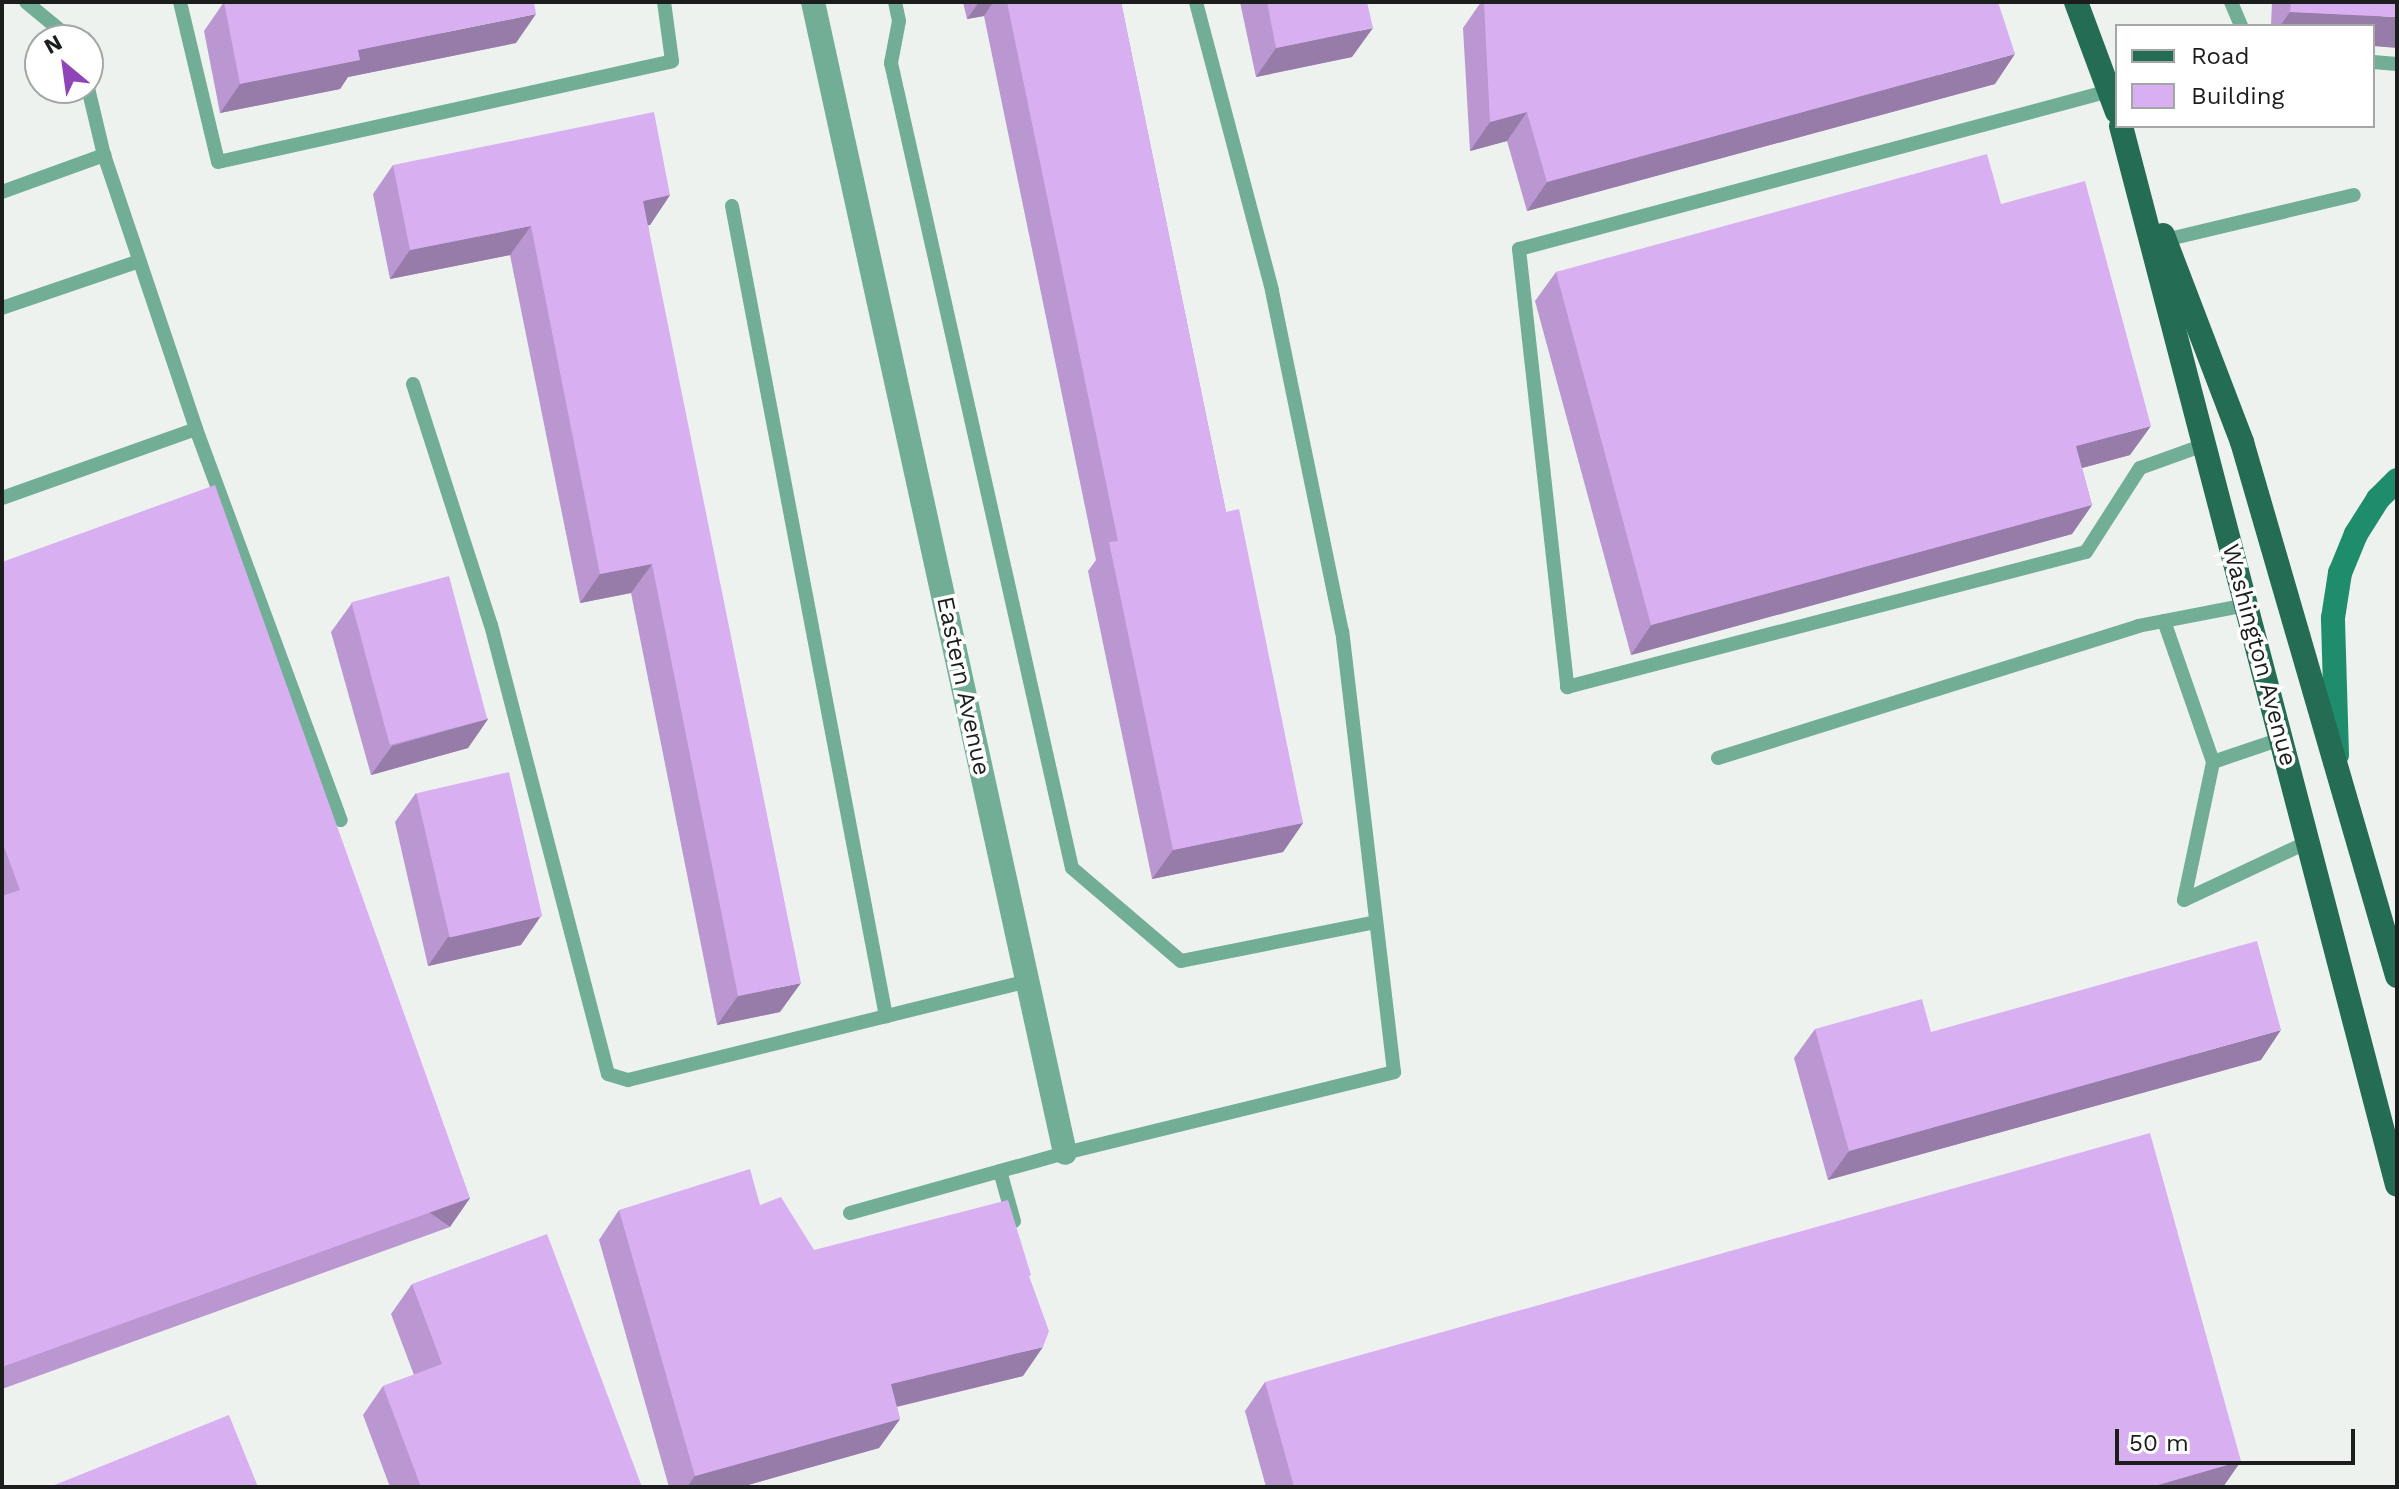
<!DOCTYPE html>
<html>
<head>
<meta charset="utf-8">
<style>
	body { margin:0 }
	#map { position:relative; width:2399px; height:1489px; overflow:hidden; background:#edf2ef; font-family:"Work Sans",sans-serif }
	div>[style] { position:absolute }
	.lane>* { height:14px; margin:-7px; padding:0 7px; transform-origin:7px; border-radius:7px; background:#72ae96 }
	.street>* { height:24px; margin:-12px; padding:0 12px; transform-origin:12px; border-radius:12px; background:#72ae96 }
	.secondary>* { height:24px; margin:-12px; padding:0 12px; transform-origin:12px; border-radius:12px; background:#1f8d6b }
	.primary>* { height:24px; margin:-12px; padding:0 12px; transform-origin:12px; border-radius:12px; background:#246c53 }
	.wall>* { inset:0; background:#ba97d0 }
	.shaded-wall>* { inset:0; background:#977ba9; transform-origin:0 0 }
	.building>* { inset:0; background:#d8b0f2; transform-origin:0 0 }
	span { translate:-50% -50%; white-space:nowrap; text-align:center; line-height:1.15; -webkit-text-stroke:7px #fff; paint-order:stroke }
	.street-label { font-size:24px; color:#1c1e1d }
	.frame { position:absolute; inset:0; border:4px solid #1c1e1d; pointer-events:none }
	.legend { position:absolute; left:2115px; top:24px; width:260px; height:104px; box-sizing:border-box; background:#fff; border:2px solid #a4a5a5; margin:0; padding:10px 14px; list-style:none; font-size:24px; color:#1c1e1d }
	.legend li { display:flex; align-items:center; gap:16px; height:40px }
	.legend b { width:40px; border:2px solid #a4a5a5 }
	.north { position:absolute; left:24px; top:24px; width:80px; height:80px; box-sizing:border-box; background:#fff; border:2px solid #a4a5a5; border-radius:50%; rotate:331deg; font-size:22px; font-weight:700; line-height:32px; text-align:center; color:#1c1e1d }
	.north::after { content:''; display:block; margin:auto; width:28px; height:36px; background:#8f45b7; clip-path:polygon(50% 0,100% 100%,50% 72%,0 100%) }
	.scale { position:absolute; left:2115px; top:1429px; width:240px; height:36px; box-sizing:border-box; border:4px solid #1c1e1d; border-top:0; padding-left:10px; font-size:24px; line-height:28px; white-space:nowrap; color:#1c1e1d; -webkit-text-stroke:6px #fff; paint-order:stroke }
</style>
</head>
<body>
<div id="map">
	<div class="lane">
		<div style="left:26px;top:2px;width:60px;rotate:39.6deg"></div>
		<div style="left:180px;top:2px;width:164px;rotate:76.6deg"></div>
		<div style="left:218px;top:162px;width:465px;rotate:-12.5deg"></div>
		<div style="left:672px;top:61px;width:60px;rotate:-97.7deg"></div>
		<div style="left:895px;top:2px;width:19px;rotate:78deg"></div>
		<div style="left:899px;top:21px;width:43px;rotate:100.8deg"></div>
		<div style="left:891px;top:63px;width:825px;rotate:77.33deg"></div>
		<div style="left:1072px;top:868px;width:143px;rotate:40.5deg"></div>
		<div style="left:1181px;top:961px;width:199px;rotate:-11.3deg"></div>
		<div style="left:2231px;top:2px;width:26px;rotate:67deg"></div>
		<div style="left:2373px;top:62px;width:24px;rotate:5deg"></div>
		<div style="left:88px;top:88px;width:69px;rotate:76.6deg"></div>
		<div style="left:2113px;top:90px;width:615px;rotate:165.01deg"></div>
		<div style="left:1519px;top:249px;width:441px;rotate:83.7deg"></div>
		<div style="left:1567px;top:687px;width:536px;rotate:-14.58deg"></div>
		<div style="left:2086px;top:552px;width:100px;rotate:-57.3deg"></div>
		<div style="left:2140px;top:468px;width:68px;rotate:-19.8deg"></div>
		<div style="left:2px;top:192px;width:109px;rotate:-19.9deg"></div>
		<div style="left:104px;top:155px;width:289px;rotate:71.4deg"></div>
		<div style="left:196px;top:429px;width:206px;rotate:160.4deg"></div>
		<div style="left:732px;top:206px;width:825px;rotate:79.24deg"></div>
		<div style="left:2165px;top:240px;width:194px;rotate:-13.4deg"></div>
		<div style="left:2px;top:308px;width:145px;rotate:-18.9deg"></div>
		<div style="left:413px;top:384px;width:253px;rotate:72.1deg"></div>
		<div style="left:491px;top:625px;width:464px;rotate:75.4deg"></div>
		<div style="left:608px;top:1074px;width:21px;rotate:17deg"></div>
		<div style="left:628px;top:1080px;width:412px;rotate:-13.9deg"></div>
		<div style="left:196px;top:429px;width:417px;rotate:69.7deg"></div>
		<div style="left:2164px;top:621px;width:149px;rotate:70.8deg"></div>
		<div style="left:2213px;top:762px;width:72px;rotate:-18.7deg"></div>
		<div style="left:1718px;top:758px;width:440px;rotate:-17.4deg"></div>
		<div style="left:2138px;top:626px;width:110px;rotate:-11deg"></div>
		<div style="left:2184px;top:900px;width:141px;rotate:-78.1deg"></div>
		<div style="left:2184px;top:900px;width:137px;rotate:-25.1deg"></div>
		<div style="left:1000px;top:1171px;width:52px;rotate:74.4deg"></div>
		<div style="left:850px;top:1213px;width:223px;rotate:-15.6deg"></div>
		<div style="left:1065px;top:1153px;width:339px;rotate:-13.8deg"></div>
		<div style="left:1394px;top:1072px;width:443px;rotate:-96.7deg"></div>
		<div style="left:1342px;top:632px;width:349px;rotate:-101.6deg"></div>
		<div style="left:1272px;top:290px;width:298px;rotate:-104.8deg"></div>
	</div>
	<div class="street">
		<div style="left:813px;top:2px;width:1178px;rotate:77.65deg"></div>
	</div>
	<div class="secondary">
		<div style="left:2337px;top:755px;width:137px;rotate:-91.7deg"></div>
		<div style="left:2333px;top:618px;width:46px;rotate:-81.2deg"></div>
		<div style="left:2340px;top:573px;width:42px;rotate:-67.7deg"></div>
		<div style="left:2356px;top:534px;width:41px;rotate:-57.8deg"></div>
		<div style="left:2378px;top:499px;width:27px;rotate:-45deg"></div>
	</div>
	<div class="primary">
		<div style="left:2076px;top:2px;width:117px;rotate:69.6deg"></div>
		<div style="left:2121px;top:126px;width:1094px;rotate:75.39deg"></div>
		<div style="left:2163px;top:235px;width:222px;rotate:69.1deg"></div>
		<div style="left:2242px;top:442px;width:556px;rotate:73.81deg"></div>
	</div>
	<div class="wall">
		<div style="clip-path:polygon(224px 2px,516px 43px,348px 77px,340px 89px,220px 113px,204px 31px)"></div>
		<div style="clip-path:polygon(963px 2px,1121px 2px,1226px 512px,1303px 823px,1283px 852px,1152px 879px,1088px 571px,1096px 560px,984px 16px,967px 19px)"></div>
		<div style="clip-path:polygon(1240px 2px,1367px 2px,1352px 57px,1256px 77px)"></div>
		<div style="clip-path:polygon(1481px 2px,1484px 2px,1995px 84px,1527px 211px,1507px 141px,1470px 151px,1463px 28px)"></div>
		<div style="clip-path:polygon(2272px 2px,2397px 2px,2373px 26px,2271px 26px)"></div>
		<div style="clip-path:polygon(393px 165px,670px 195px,650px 225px,648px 225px,780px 1012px,717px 1025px,631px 593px,580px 603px,510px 255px,390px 279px,373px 194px)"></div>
		<div style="clip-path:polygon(2001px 204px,2130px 455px,2082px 468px,2092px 505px,2072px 534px,1631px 655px,1535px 301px,1556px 272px)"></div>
		<div style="clip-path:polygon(2px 562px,470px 1198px,450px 1227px,2px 1389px)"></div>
		<div style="clip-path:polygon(352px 603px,488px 719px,468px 748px,371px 775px,331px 632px)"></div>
		<div style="clip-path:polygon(416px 793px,521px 945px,428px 966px,395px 822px)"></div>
		<div style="clip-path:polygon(1815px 1029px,1931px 1032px,2261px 1060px,1828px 1180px,1794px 1058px)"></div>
		<div style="clip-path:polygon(760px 1205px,814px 1250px,1029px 1278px,1023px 1376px,897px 1407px,900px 1419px,879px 1448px,741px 1487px,669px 1487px,599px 1240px,619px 1210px)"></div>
		<div style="clip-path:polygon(412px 1284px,642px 1487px,390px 1487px,363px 1415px,383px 1386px,414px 1375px,391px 1314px)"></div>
		<div style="clip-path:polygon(1265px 1382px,2241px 1461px,2223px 1487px,1266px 1487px,1245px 1411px)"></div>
	</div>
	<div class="shaded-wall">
		<div style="clip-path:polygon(979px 2px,993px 2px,984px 16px,967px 19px)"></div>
		<div style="clip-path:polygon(2290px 12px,2397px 17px,2397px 48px,2373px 46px,2373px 26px,2280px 26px)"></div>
		<div style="clip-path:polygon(536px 14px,516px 43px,348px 77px,340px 89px,220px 113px,240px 84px,358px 50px)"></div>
		<div style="clip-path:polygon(1373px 28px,1352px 57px,1256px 77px,1276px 48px)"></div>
		<div style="clip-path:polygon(2015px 54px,1995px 84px,1527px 211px,1547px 182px)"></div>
		<div style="clip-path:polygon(1527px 112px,1507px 141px,1470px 151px,1490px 122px)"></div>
		<div style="clip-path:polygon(670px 195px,650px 225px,622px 230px,643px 201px)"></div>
		<div style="clip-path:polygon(531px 226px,510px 255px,390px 279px,410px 250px)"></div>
		<div style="clip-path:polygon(2151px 426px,2130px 455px,2056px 475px,2076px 446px)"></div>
		<div style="clip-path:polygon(2092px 505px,2072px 534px,1631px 655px,1651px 625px)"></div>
		<div style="clip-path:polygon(652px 564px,631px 593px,580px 603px,600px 574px)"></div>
		<div style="clip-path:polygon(488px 719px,468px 748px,371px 775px,392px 746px)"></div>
		<div style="clip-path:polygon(1303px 823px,1283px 852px,1152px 879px,1173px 850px)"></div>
		<div style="clip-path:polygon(541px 916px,521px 945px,428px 966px,448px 937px)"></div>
		<div style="clip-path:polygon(801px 983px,780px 1012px,717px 1025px,738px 996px)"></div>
		<div style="clip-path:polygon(2281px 1030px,2261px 1060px,1828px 1180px,1849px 1151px)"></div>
		<div style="left:470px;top:1198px;width:35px;height:498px;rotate:125deg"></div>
		<div style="clip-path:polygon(1043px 1347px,1023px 1376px,870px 1413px,891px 1384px)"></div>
		<div style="clip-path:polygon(900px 1419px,879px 1448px,741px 1487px,687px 1487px,695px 1476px)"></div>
		<div style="clip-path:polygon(2241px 1461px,2223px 1487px,2151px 1487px)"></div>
	</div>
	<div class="building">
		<div style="clip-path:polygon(224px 2px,534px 2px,536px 14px,358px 50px,360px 60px,240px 84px)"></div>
		<div style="clip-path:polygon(1007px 2px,1121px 2px,1226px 512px,1239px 509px,1303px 823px,1173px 850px,1109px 542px,1118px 541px)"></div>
		<div style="clip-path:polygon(1267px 2px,1367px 2px,1373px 28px,1276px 48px)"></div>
		<div style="clip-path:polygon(1484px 2px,1998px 2px,2015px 54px,1547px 182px,1527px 112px,1490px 122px)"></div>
		<div style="clip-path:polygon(2291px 2px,2397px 2px,2397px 17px,2290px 12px)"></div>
		<div style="clip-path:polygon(654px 112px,670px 195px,643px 201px,801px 983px,738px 996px,652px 564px,600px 574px,531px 226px,410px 250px,393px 165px)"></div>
		<div style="clip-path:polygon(1987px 154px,2001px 204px,2085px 181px,2151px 426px,2076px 446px,2092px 505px,1651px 625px,1556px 272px)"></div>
		<div style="clip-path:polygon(215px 485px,470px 1198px,2px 1367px,2px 896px,20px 890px,2px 841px,2px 562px)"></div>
		<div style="left:449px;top:576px;width:148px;height:101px;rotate:75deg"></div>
		<div style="left:509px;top:772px;width:148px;height:95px;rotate:77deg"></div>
		<div style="clip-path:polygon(2257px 941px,2281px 1030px,1849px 1151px,1815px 1029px,1922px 999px,1931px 1032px)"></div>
		<div style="clip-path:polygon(2150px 1133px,2241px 1461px,2151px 1487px,1294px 1487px,1265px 1382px)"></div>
		<div style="clip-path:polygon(750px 1169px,760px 1205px,781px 1197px,814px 1250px,1008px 1200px,1031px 1275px,1029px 1276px,1049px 1331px,1043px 1347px,891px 1384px,900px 1419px,695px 1476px,619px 1210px)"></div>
		<div style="clip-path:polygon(547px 1234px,642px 1487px,421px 1487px,383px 1386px,442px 1364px,412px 1284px)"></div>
		<div style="clip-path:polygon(229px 1415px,258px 1487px,52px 1487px,52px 1486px)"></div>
	</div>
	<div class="street-label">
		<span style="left:2259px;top:655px;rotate:75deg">Washington Avenue</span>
		<span style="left:963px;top:686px;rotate:78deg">Eastern Avenue</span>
	</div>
	<div class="frame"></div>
	<ul class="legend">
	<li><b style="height:10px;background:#246c53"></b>Road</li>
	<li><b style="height:22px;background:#d8b0f2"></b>Building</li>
	</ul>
	<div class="north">N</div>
	<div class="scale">50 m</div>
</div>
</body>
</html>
